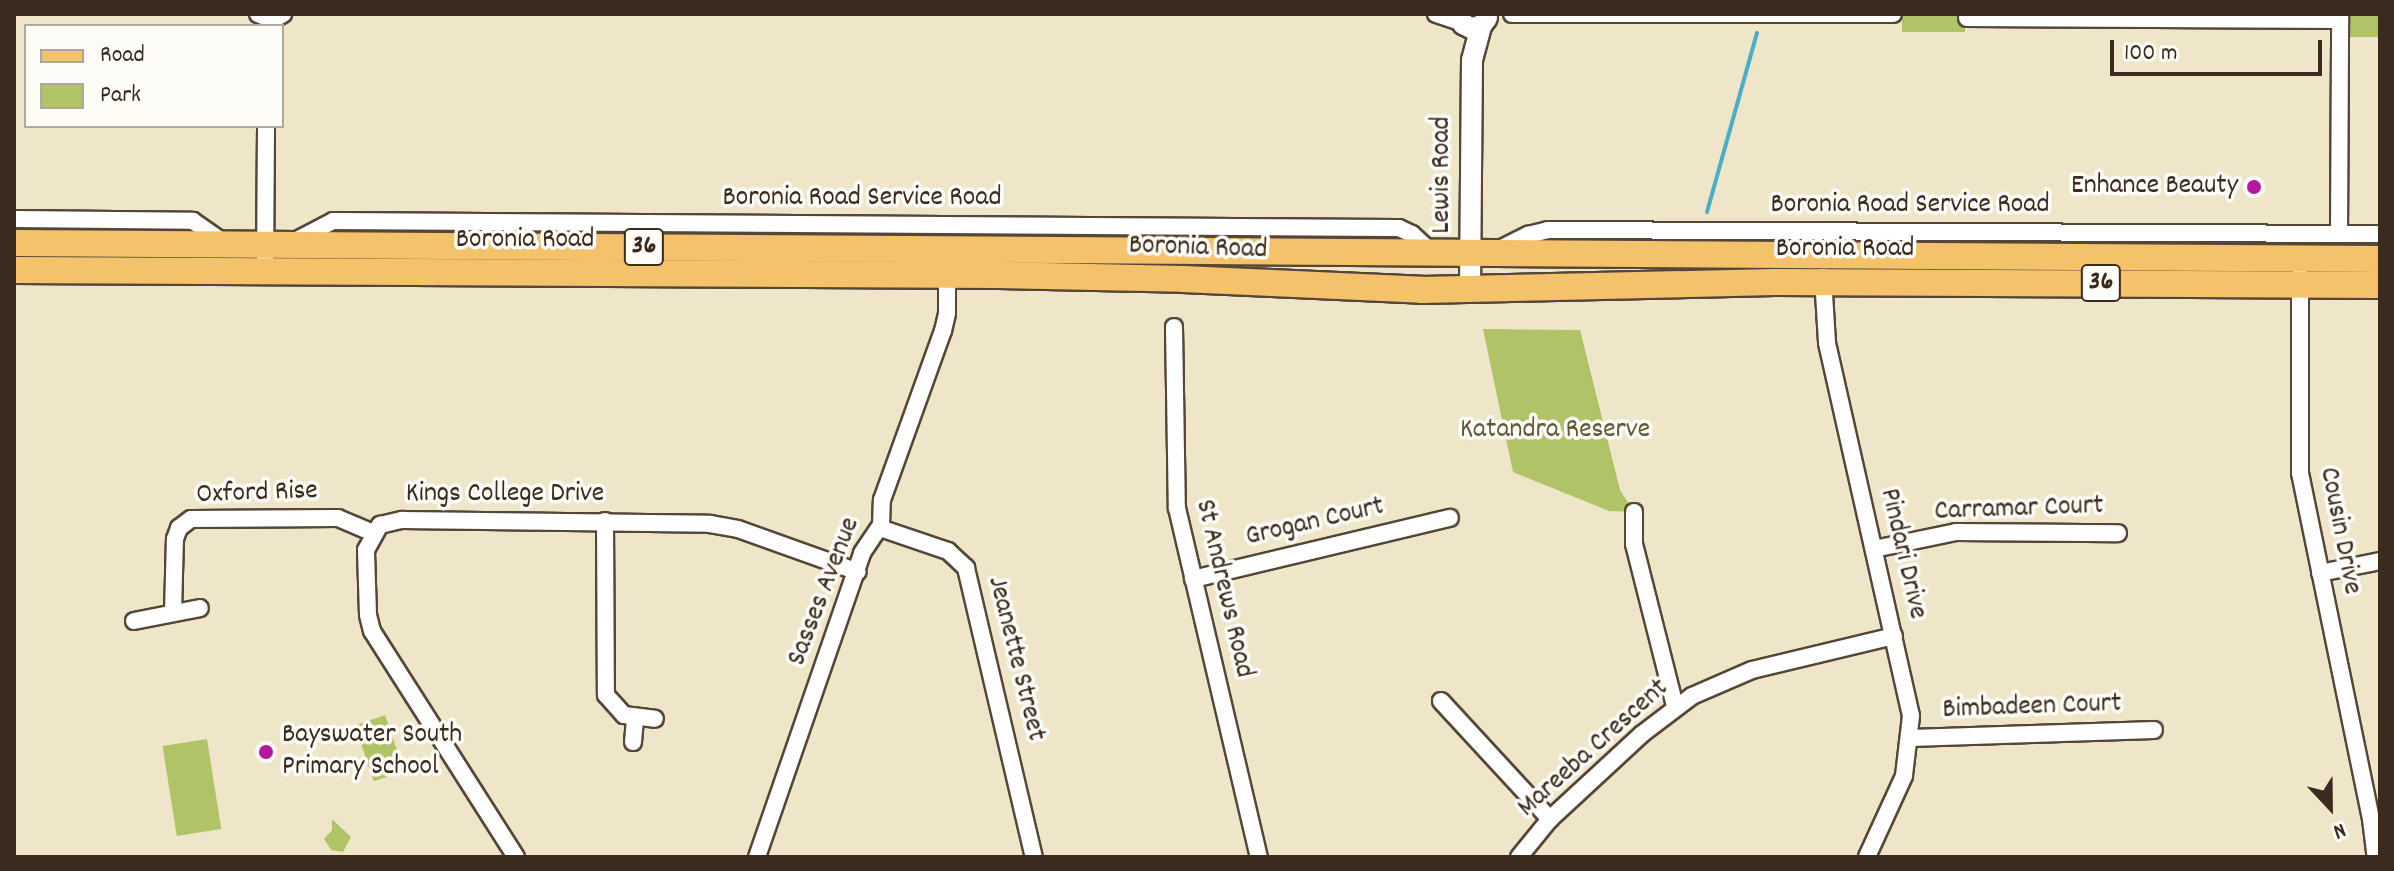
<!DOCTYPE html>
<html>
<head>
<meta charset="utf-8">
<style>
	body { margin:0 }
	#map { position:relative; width:2394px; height:871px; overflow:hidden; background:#efe6ca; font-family:Dekko,sans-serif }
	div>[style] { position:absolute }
	.green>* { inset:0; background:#b0c366; transform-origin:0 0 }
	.stream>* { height:4px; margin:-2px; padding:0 2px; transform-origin:2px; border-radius:2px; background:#4badca }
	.roads { filter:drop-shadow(2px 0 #564638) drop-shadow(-2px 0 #564638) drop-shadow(0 2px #564638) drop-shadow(0 -2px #564638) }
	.minor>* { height:16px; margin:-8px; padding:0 8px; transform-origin:8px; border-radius:8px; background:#fff }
	.tertiary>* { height:20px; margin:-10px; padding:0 10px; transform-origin:10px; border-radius:10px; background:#fff }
	.primary>* { height:26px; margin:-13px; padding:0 13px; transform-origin:13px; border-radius:13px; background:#f3c26a }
	.dots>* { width:22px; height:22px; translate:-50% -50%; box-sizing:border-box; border:4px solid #fdfcf7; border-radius:50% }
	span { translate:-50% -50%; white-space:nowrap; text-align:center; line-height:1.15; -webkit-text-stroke:7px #fdfcf7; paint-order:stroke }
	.shield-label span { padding:2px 6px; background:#fdfcf7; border:2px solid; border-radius:6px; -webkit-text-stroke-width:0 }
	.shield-label { font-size:26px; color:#3b2a1e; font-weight:700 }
	.street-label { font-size:28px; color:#3b2a1e }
	.poi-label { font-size:28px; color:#3b2a1e }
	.right { translate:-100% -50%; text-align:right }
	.left { translate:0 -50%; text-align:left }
	.park-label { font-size:28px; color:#5e5834 }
	.frame { position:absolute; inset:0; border:16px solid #3b2a1e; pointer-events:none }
	.legend { position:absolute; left:24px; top:24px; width:260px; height:104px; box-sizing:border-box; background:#fdfcf7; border:2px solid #afa8a0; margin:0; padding:10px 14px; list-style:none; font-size:24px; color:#3b2a1e }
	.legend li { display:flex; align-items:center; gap:16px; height:40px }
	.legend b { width:40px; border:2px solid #afa8a0 }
	.north { position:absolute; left:2290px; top:767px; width:80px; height:80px; -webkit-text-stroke:6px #fdfcf7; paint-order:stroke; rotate:158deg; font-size:22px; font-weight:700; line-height:32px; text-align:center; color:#3b2a1e }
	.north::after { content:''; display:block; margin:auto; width:28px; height:36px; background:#3b2a1e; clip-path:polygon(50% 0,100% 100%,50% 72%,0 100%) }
	.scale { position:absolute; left:2110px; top:40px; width:212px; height:36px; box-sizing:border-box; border:4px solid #3b2a1e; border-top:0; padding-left:10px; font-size:24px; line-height:28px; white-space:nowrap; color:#3b2a1e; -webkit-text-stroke:6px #fdfcf7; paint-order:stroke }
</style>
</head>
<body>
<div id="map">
	<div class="green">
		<div style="left:1902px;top:14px;width:63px;height:18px"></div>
		<div style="left:2340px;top:14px;width:40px;height:23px"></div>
		<div style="clip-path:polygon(1483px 329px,1580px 330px,1620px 490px,1634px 512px,1609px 511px,1513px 472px)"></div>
		<div style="left:385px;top:715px;width:59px;height:32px;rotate:71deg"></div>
		<div style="left:207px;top:739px;width:91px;height:45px;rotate:81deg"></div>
		<div style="clip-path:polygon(332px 819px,351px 837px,343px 852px,331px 850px,324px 839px,332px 830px)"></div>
	</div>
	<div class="stream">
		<div style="left:1707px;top:212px;width:186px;rotate:-74.4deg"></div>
	</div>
	<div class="roads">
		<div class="minor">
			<div style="left:258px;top:14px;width:16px;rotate:22deg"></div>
			<div style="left:273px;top:20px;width:12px;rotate:-31deg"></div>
			<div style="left:1436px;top:14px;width:26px;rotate:18deg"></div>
			<div style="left:1512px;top:14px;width:381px"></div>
			<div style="left:1967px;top:18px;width:373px;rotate:0.3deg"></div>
			<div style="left:14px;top:219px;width:179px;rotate:0.6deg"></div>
			<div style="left:193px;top:221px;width:39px;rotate:35deg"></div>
			<div style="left:2339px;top:234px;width:220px;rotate:-89.7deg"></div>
			<div style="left:291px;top:243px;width:47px;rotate:-27.6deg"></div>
			<div style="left:333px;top:221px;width:1066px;rotate:0.38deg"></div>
			<div style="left:1399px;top:228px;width:14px;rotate:25deg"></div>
			<div style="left:1412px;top:234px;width:26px;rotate:43deg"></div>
			<div style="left:1498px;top:250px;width:34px;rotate:-27deg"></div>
			<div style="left:1528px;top:235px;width:21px;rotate:-14deg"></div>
			<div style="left:1548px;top:230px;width:832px;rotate:0.28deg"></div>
			<div style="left:265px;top:271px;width:145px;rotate:-89.6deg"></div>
			<div style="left:2300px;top:276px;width:197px;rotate:90deg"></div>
			<div style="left:2300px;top:473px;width:353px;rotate:78.4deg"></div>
			<div style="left:2371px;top:819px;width:38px;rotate:83deg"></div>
			<div style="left:1823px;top:277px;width:66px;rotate:86.5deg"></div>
			<div style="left:1827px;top:343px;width:382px;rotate:77.3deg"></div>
			<div style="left:1911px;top:716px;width:60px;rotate:96.7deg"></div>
			<div style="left:1904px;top:776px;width:89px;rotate:114.6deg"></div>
			<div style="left:1174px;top:327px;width:181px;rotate:89.1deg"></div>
			<div style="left:1177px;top:508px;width:359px;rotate:76.8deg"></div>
			<div style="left:1634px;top:512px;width:32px;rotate:90deg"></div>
			<div style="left:1634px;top:544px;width:167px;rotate:75.8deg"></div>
			<div style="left:605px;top:521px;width:174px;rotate:89.7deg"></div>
			<div style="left:606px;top:695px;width:27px;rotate:48deg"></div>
			<div style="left:624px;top:715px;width:31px;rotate:7deg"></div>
			<div style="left:880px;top:528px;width:72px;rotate:18.7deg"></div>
			<div style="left:948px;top:551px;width:25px;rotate:43deg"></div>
			<div style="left:966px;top:568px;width:297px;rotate:76.8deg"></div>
			<div style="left:1874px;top:549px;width:84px;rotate:-11.7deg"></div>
			<div style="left:1956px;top:532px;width:162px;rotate:0.4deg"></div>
			<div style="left:2320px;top:573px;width:61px;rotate:-11.3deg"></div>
			<div style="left:1193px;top:579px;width:264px;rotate:-13.4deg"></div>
			<div style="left:173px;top:613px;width:74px;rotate:-88.5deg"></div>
			<div style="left:175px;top:539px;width:12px;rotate:-70deg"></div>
			<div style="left:179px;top:528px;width:15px;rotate:-37deg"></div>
			<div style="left:191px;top:519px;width:147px;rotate:-0.4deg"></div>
			<div style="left:338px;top:518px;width:38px;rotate:23deg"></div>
			<div style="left:134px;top:621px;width:67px;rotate:-11.1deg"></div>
			<div style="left:1441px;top:701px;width:161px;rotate:47.3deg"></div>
			<div style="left:1911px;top:738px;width:243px;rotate:-1.9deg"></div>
			<div style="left:633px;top:742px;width:24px;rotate:-85deg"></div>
			<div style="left:516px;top:857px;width:268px;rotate:-122.5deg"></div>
			<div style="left:372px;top:631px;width:16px;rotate:-104deg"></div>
			<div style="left:368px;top:615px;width:65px;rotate:-91.8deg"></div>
			<div style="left:366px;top:550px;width:29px;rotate:-61deg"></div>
			<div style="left:380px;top:525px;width:23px;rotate:-13deg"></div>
			<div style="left:402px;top:520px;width:308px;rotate:0.7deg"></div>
			<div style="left:710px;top:524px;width:28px;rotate:10deg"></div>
			<div style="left:738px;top:529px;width:127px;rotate:19.7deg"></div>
			<div style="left:757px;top:857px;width:322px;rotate:-70.9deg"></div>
			<div style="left:862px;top:553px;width:34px;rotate:-56deg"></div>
			<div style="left:881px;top:525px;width:25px;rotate:-88deg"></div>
			<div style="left:882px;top:500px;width:180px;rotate:-70.2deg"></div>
			<div style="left:943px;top:331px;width:18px;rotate:-77deg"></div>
			<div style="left:947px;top:313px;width:46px;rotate:-90deg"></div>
			<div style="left:1519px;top:857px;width:49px;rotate:-50.8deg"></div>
			<div style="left:1550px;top:819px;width:125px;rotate:-42.7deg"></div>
			<div style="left:1642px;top:734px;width:63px;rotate:-37.2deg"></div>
			<div style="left:1692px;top:696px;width:65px;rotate:-23.4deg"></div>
			<div style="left:1752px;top:670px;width:146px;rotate:-13.5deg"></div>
		</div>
		<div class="tertiary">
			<div style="left:1459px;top:14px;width:11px;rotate:68deg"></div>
			<div style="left:1463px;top:24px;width:9px;rotate:27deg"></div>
			<div style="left:1471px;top:28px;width:10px;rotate:-11deg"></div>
			<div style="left:1481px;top:26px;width:10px;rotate:-53deg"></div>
			<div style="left:1470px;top:290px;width:230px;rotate:-89.5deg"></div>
			<div style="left:1472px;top:60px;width:35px;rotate:-75deg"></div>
		</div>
		<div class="primary">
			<div style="left:14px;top:243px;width:2366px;rotate:0.39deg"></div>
			<div style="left:14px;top:270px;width:984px;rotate:0.29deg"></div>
			<div style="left:998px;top:275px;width:185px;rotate:1.2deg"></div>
			<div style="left:1183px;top:279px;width:239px;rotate:2.6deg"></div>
			<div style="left:1422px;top:290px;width:353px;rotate:-1.3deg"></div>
			<div style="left:1775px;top:282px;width:605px;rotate:0.28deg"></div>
		</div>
	</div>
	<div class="dots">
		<div style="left:2254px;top:187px;background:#b5179e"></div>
		<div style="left:266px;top:752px;background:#b5179e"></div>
	</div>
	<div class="shield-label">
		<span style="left:644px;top:247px">36</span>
		<span style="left:2101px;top:283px">36</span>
	</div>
	<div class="street-label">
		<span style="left:1443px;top:175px;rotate:-90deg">Lewis Road</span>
		<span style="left:862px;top:199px">Boronia Road Service Road</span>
		<span style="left:1910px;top:206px">Boronia Road Service Road</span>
		<span style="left:525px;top:241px">Boronia Road</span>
		<span style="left:1198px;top:249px;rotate:2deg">Boronia Road</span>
		<span style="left:1845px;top:250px">Boronia Road</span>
		<span style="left:257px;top:494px;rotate:-2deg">Oxford Rise</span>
		<span style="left:505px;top:495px">Kings College Drive</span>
		<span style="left:2019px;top:510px;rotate:-2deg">Carramar Court</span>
		<span style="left:1315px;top:523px;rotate:-13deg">Grogan Court</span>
		<span style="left:2339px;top:531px;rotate:79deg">Cousin Drive</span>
		<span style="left:1902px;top:554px;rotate:77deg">Pindari Drive</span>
		<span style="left:1223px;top:589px;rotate:77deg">St Andrews Road</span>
		<span style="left:825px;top:592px;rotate:-69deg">Sasses Avenue</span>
		<span style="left:1015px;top:659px;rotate:76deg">Jeanette Street</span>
		<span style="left:2032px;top:708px;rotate:-2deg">Bimbadeen Court</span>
		<span style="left:1594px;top:749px;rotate:-42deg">Mareeba Crescent</span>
	</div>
	<div class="poi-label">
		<span class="right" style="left:2238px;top:187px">Enhance Beauty</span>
		<span class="left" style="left:282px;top:752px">Bayswater South<br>Primary School</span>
	</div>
	<div class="park-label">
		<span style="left:1555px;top:431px">Katandra Reserve</span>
	</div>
	<div class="frame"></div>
	<ul class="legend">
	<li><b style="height:10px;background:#f3c26a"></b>Road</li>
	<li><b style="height:22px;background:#b0c366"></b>Park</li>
	</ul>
	<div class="north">N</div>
	<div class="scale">100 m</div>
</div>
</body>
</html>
